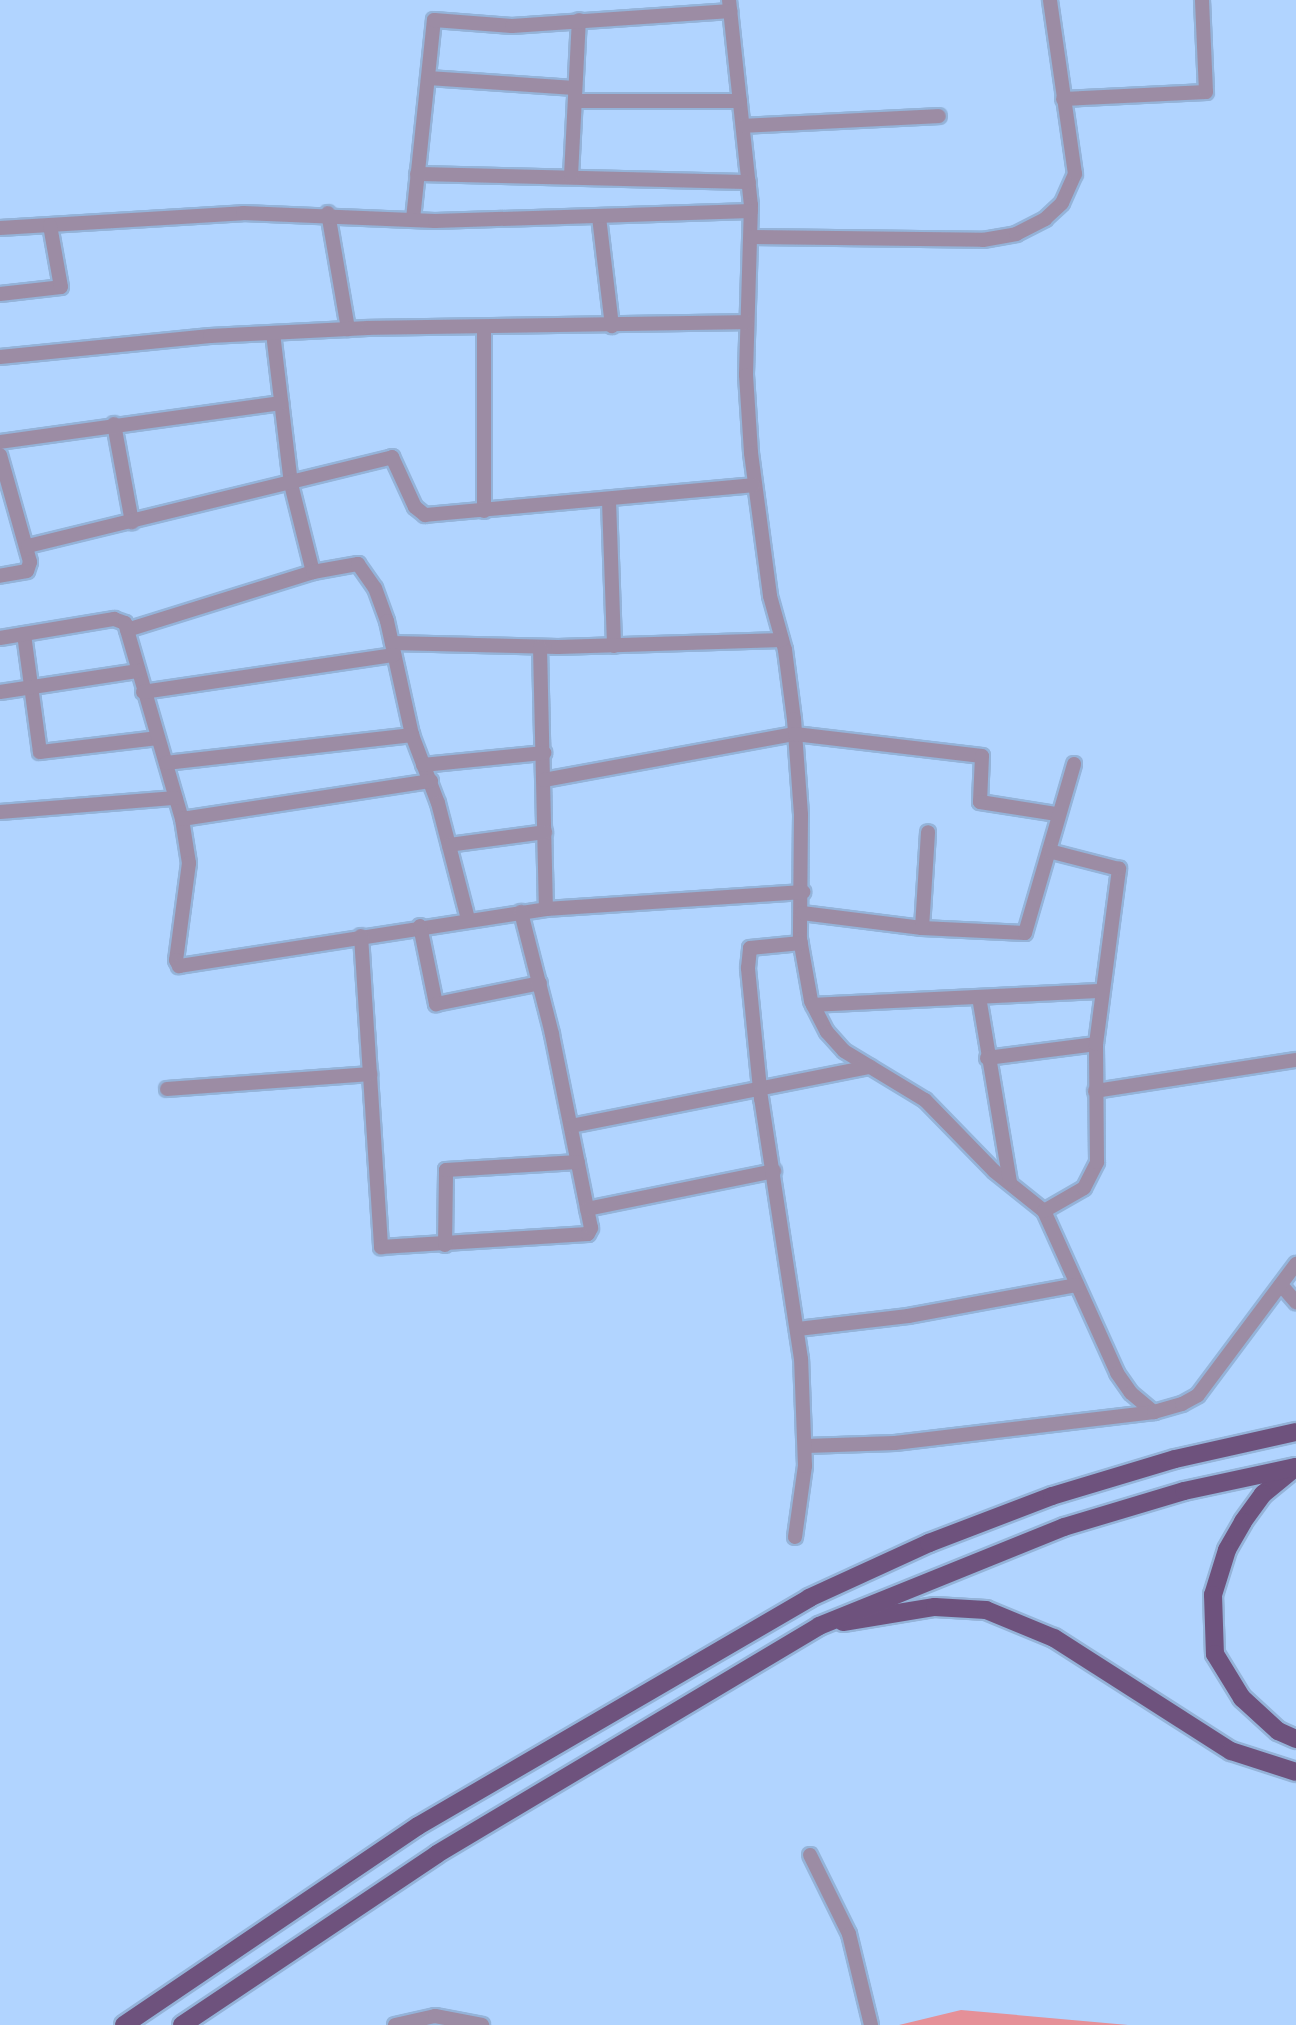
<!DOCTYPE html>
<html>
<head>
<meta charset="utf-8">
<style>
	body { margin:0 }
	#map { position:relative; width:1296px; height:2025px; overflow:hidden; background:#b1d4ff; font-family:"Sofia Sans Condensed",sans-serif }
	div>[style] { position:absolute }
	.green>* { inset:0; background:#e59098 }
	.roads { filter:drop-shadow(2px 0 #94b3d9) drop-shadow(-2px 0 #94b3d9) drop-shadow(0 2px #94b3d9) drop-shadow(0 -2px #94b3d9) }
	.minor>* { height:14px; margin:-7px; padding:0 7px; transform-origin:7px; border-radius:7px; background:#9c8ca4 }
	.primary>* { height:18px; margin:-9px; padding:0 9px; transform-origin:9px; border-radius:9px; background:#6e527d }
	span { translate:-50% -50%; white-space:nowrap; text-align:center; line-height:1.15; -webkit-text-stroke:7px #cee0f6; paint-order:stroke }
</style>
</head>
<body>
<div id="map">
	<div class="green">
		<div style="clip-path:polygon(961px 2010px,1128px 2025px,899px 2025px)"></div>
	</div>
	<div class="roads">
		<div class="minor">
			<div style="left:729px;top:0;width:206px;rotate:83.9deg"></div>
			<div style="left:751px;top:205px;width:170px;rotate:91.7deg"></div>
			<div style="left:746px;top:375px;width:78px;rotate:86.3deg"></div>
			<div style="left:751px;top:453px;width:144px;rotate:82.4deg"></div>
			<div style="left:770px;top:596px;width:56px;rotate:74.5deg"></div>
			<div style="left:785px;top:650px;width:70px;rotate:82.6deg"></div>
			<div style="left:794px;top:719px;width:96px;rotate:85.8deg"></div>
			<div style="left:801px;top:815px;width:124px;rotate:90.5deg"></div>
			<div style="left:800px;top:939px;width:63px;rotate:79.9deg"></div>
			<div style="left:811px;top:1001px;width:35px;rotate:63deg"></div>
			<div style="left:827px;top:1032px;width:25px;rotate:48deg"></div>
			<div style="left:844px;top:1051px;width:95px;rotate:31.2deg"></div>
			<div style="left:925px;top:1100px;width:99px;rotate:45.8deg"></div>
			<div style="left:994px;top:1171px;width:64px;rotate:38.7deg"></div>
			<div style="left:1044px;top:1211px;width:178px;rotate:65.7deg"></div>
			<div style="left:1117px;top:1373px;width:24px;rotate:55deg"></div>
			<div style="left:1131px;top:1393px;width:30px;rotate:40deg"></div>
			<div style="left:428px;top:78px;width:147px;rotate:3.9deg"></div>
			<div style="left:1063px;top:99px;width:143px;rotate:-2.8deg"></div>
			<div style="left:1206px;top:92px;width:92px;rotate:-92.5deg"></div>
			<div style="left:575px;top:101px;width:165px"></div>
			<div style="left:743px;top:126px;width:196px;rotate:-2.9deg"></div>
			<div style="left:417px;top:174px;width:332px;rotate:1.4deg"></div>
			<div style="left:571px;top:176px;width:156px;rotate:-87.1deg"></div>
			<div style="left:328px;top:213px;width:118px;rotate:80.2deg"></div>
			<div style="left:599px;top:217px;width:110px;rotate:83.2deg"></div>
			<div style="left:413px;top:219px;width:200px;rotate:-84deg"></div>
			<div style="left:434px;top:20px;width:78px;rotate:4.4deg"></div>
			<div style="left:512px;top:26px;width:219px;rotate:-3.9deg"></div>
			<div style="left:0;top:228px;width:243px;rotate:-3.5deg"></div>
			<div style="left:243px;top:213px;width:192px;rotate:2.4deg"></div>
			<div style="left:435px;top:221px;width:316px;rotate:-1.8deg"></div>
			<div style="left:752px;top:237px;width:231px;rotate:0.7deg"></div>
			<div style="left:983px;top:240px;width:34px;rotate:-10deg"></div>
			<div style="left:1016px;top:234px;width:33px;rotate:-27deg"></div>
			<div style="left:1045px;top:219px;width:23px;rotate:-43deg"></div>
			<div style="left:1062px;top:203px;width:32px;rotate:-66deg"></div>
			<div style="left:1075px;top:174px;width:176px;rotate:-98.2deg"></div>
			<div style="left:0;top:294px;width:61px;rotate:-6.5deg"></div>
			<div style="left:61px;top:287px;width:63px;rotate:-100.1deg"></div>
			<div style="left:273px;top:333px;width:152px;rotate:83.2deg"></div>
			<div style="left:291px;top:484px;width:91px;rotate:76deg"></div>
			<div style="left:0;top:357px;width:211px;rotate:-5.7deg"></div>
			<div style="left:210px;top:336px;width:158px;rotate:-2.9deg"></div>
			<div style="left:368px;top:328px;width:379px;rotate:-0.9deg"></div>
			<div style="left:114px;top:424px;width:100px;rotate:79.6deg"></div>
			<div style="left:0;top:442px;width:284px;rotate:-7.9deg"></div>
			<div style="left:0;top:455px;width:111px;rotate:74.3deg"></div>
			<div style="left:30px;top:562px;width:9px;rotate:108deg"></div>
			<div style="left:27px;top:571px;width:27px;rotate:170deg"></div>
			<div style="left:609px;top:501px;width:145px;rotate:88deg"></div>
			<div style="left:484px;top:511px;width:184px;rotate:-90deg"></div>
			<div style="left:28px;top:546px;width:375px;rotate:-13.7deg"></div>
			<div style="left:392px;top:457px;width:55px;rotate:65.3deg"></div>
			<div style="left:415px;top:507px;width:13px;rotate:39deg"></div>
			<div style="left:425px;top:515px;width:330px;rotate:-5.2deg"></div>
			<div style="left:127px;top:630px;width:195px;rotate:-17.3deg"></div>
			<div style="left:313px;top:572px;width:46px;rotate:-10.1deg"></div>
			<div style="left:358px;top:564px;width:29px;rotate:55deg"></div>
			<div style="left:375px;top:588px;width:35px;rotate:70deg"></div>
			<div style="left:387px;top:621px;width:117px;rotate:77.6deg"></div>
			<div style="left:412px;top:735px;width:73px;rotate:69.1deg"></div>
			<div style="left:438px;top:803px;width:120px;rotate:75.5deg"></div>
			<div style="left:24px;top:634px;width:119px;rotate:82.3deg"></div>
			<div style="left:40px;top:752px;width:118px;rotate:-6.8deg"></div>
			<div style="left:0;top:638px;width:116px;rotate:-9.5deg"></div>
			<div style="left:114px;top:619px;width:12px;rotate:20deg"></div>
			<div style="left:125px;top:623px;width:204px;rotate:73.8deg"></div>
			<div style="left:182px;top:819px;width:45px;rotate:81deg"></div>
			<div style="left:189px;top:863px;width:98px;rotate:97.6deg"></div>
			<div style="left:176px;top:960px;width:7px;rotate:63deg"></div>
			<div style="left:179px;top:966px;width:371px;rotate:-8.8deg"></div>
			<div style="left:546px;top:909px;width:258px;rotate:-3.8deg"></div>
			<div style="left:392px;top:643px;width:166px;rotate:1.4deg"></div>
			<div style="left:558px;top:647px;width:224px;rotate:-1.8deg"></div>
			<div style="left:540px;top:647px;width:262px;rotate:88.7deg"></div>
			<div style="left:0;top:692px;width:140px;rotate:-8.7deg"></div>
			<div style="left:143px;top:692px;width:254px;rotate:-8.4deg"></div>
			<div style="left:166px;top:763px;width:248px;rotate:-6.5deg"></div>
			<div style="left:423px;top:765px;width:122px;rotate:-5.7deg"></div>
			<div style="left:544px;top:780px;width:255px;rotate:-10.4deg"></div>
			<div style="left:795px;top:734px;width:188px;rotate:6.7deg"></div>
			<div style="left:982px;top:756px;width:46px;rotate:92.5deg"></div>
			<div style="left:980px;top:802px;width:78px;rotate:8.9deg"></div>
			<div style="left:0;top:812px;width:176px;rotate:-4.6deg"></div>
			<div style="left:182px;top:819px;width:252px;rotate:-8.7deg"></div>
			<div style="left:449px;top:845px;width:97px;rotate:-7.7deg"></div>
			<div style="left:802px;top:913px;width:121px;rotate:7.1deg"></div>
			<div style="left:922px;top:928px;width:103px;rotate:2.8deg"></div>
			<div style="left:1025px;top:933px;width:176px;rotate:-73.8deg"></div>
			<div style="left:420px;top:926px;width:80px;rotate:78.4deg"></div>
			<div style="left:436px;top:1004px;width:106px;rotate:-11.4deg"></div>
			<div style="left:922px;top:928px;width:96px;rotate:-86.4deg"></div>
			<div style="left:361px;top:936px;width:312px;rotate:86.3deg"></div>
			<div style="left:381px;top:1247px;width:207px;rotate:-3.6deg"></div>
			<div style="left:588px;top:1234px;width:7px;rotate:-63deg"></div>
			<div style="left:591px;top:1228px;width:198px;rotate:-101.4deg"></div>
			<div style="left:552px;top:1034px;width:126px;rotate:-104.3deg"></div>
			<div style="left:979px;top:997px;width:188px;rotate:80.5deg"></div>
			<div style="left:813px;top:1005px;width:289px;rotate:-2.8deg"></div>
			<div style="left:987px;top:1058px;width:110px;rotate:-7.3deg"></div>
			<div style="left:167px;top:1089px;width:204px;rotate:-4.2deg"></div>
			<div style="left:1095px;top:1091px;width:203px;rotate:-8.8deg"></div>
			<div style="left:571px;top:1126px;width:305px;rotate:-11.2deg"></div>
			<div style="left:587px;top:1209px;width:191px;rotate:-11.5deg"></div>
			<div style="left:1044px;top:1211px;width:46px;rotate:-29.9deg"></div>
			<div style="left:1084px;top:1188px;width:29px;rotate:-63deg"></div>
			<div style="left:1097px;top:1162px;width:118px;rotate:-90.5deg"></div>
			<div style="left:1096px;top:1044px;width:177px;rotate:-82.5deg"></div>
			<div style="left:1119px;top:869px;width:72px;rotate:-165.6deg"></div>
			<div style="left:445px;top:1245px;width:75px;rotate:-89.2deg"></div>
			<div style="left:446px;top:1170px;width:132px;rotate:-3.5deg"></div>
			<div style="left:1281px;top:1285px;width:23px;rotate:49deg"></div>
			<div style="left:798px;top:1329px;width:111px;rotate:-6.7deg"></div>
			<div style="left:908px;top:1316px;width:172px;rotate:-10.4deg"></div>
			<div style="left:806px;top:1446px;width:89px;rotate:-1.9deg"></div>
			<div style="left:895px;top:1443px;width:261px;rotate:-6.8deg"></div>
			<div style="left:1154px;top:1412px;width:29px;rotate:-16deg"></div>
			<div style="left:1182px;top:1404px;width:18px;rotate:-29deg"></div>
			<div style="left:1198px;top:1395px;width:164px;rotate:-53.2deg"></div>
			<div style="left:795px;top:1537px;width:72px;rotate:-82deg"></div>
			<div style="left:805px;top:1466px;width:107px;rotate:-92.1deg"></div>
			<div style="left:801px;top:1359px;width:263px;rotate:-98.7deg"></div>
			<div style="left:761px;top:1099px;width:132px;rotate:-95.7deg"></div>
			<div style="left:748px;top:968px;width:20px;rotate:-84deg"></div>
			<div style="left:750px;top:948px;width:51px;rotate:-5.6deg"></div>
			<div style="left:810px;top:1855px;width:88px;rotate:63.7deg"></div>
			<div style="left:849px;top:1934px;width:94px;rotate:76.4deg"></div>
			<div style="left:395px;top:2025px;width:41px;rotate:-12.7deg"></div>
			<div style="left:435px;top:2016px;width:48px;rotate:10.8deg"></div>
		</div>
		<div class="primary">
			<div style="left:1296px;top:1467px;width:43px;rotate:140.7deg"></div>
			<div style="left:1263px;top:1494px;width:34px;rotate:126deg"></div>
			<div style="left:1243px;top:1522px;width:32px;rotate:120deg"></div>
			<div style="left:1227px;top:1550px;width:47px;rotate:107.3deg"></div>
			<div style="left:1213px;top:1595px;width:59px;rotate:88.1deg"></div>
			<div style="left:1215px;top:1654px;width:52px;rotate:58.5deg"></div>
			<div style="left:1242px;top:1698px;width:49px;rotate:42.5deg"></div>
			<div style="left:1278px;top:1731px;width:20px;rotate:24deg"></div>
			<div style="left:843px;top:1622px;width:93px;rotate:-9.3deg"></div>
			<div style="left:935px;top:1607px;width:51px;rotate:3.4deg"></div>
			<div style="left:986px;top:1610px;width:74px;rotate:22.4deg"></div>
			<div style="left:1054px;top:1638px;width:210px;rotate:32.6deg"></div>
			<div style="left:1231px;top:1751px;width:68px;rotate:17.9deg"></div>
			<div style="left:124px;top:2025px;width:355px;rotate:-34.1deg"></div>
			<div style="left:418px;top:1826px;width:453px;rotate:-30.2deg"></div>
			<div style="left:809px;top:1598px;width:132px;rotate:-24.6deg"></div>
			<div style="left:929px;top:1543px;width:132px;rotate:-20.9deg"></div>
			<div style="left:1052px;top:1496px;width:128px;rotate:-16.7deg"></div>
			<div style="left:1175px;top:1459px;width:124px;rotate:-12.6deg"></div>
			<div style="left:182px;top:2025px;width:307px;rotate:-33.8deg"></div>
			<div style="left:437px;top:1854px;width:445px;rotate:-30.8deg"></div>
			<div style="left:819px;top:1626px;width:264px;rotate:-22deg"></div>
			<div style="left:1064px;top:1527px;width:125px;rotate:-16.7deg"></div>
			<div style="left:1184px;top:1491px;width:115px;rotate:-12.1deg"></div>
		</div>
	</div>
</div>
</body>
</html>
